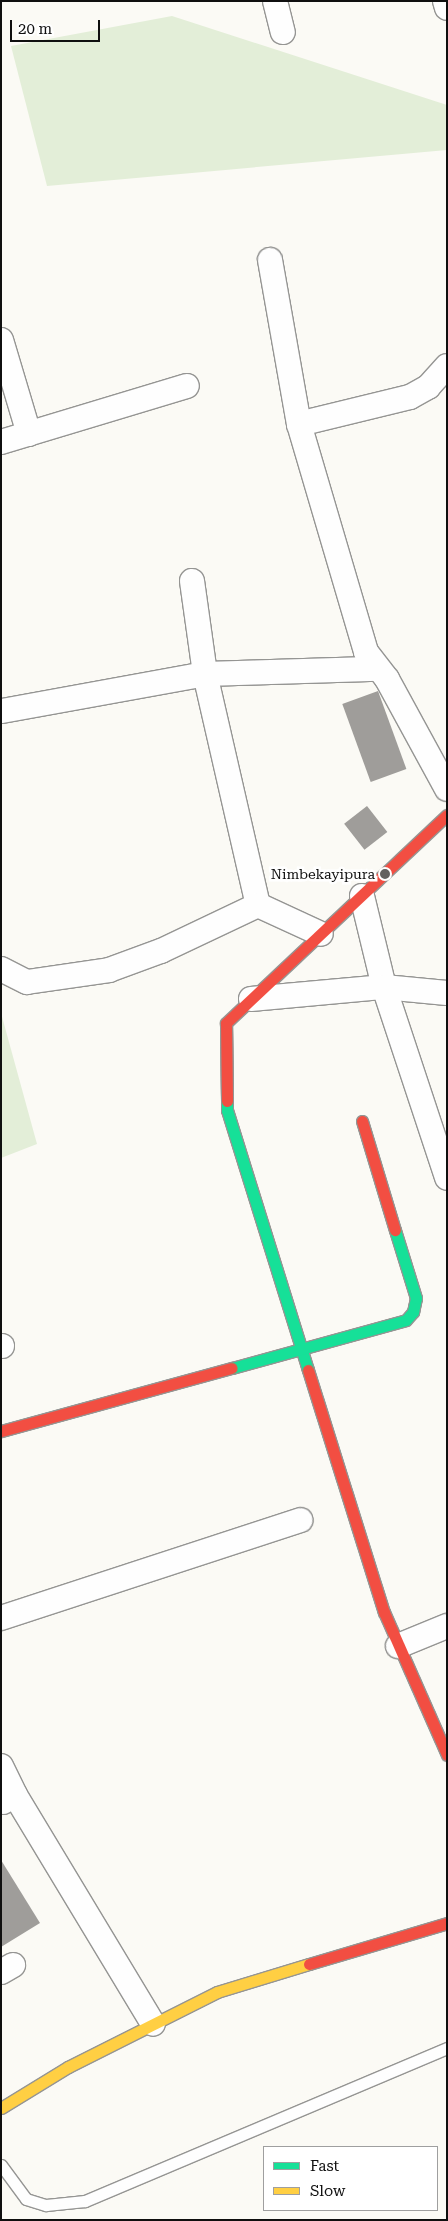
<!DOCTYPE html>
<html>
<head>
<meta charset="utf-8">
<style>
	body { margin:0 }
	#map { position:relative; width:448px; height:2221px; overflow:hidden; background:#fbfaf5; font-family:"Roboto Serif",serif }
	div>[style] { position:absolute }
	.green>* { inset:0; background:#e3eed8 }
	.building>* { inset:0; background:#9f9d9a; transform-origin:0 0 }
	.roads { filter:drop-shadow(1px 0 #959593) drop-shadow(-1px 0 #959593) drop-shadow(0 1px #959593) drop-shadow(0 -1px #959593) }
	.lane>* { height:11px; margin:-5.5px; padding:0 5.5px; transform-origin:5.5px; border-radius:5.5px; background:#fefefe }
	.street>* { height:24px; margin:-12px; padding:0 12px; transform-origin:12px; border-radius:12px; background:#fefefe }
	.fast>* { height:11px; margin:-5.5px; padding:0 5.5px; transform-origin:5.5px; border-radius:5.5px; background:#16e098 }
	.slow>* { height:11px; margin:-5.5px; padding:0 5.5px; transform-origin:5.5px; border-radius:5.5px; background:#ffcf43 }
	.jam>* { height:11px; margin:-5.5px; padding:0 5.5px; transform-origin:5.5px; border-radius:5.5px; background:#f24e42 }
	.dots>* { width:14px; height:14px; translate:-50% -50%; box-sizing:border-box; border:2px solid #fff; border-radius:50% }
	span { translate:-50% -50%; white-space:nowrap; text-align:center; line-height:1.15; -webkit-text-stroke:5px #fff; paint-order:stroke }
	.poi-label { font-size:14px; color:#0f0f0f }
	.right { translate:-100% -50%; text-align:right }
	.frame { position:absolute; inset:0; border:2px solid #0f0f0f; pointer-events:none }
	.legend { position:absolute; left:263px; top:2146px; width:175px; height:65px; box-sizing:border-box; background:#fff; border:1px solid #9f9f9f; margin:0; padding:6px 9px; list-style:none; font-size:15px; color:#0f0f0f }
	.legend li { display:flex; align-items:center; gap:10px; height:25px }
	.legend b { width:25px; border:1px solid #9f9f9f }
	.scale { position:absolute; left:10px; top:20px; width:90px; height:22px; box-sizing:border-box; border:2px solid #0f0f0f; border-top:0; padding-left:6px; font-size:15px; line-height:18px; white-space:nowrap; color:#0f0f0f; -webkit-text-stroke:4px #fff; paint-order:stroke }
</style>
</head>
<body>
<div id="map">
	<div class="green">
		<div style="clip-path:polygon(172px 16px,447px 105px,447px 150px,47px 186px,11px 46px)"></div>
		<div style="clip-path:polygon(1px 1013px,37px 1144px,1px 1158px)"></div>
	</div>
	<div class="building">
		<div style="left:378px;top:691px;width:83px;height:38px;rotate:70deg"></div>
		<div style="left:367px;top:806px;width:33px;height:29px;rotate:52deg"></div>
		<div style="clip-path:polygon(1px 1860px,40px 1923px,1px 1947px)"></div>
	</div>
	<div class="roads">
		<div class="lane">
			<div style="left:1px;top:2165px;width:42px;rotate:53.7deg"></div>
			<div style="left:26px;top:2199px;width:21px;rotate:17deg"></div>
			<div style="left:46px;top:2205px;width:39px;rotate:-6deg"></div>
			<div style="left:85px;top:2201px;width:393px;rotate:-22.9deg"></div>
		</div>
		<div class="street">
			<div style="left:275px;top:1px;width:32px;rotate:76deg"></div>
			<div style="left:445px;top:1px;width:7px;rotate:74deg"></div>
			<div style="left:270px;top:260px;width:167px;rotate:80deg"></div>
			<div style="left:299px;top:424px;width:238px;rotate:73.6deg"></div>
			<div style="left:366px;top:652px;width:34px;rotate:52deg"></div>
			<div style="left:387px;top:679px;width:125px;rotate:61.4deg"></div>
			<div style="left:1px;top:340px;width:98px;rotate:73.4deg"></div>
			<div style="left:299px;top:424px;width:114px;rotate:-13.7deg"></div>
			<div style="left:410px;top:397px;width:21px;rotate:-29deg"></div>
			<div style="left:428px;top:387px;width:28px;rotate:-48deg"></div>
			<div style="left:1px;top:442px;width:194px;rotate:-16.8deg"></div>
			<div style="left:192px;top:581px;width:94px;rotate:82deg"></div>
			<div style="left:205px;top:674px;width:237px;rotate:77.1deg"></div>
			<div style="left:2px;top:711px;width:206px;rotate:-10.3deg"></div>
			<div style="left:205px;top:674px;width:173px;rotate:-1.7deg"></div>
			<div style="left:362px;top:896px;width:94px;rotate:76.4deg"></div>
			<div style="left:384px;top:987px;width:201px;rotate:71.7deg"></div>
			<div style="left:1px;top:969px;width:29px;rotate:27deg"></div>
			<div style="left:27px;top:982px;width:83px;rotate:-8.3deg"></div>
			<div style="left:109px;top:970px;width:55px;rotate:-20.1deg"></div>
			<div style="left:161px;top:951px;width:107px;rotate:-25.4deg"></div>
			<div style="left:258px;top:905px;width:69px;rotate:24.7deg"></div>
			<div style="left:251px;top:999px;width:134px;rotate:-5.2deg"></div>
			<div style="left:384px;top:987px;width:63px;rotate:5.4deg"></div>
			<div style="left:1px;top:1346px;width:1px"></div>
			<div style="left:1px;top:1618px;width:315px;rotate:-18.1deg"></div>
			<div style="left:398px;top:1646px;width:53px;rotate:-22.2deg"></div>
			<div style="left:1px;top:1766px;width:32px;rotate:64deg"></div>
			<div style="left:15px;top:1795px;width:14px;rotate:150deg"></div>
			<div style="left:15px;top:1795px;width:267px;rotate:58.9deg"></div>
			<div style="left:1px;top:1972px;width:14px;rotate:-30deg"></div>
		</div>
		<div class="fast">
			<div style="left:227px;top:1101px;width:9px;rotate:90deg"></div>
			<div style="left:227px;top:1110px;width:272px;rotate:72.7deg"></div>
			<div style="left:232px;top:1368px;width:180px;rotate:-15.4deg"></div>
			<div style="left:406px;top:1320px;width:11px;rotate:-49deg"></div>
			<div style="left:413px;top:1312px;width:14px;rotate:-78deg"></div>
			<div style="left:416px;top:1298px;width:71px;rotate:-107.2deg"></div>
		</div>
		<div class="slow">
			<div style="left:1px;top:2108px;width:79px;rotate:-31.5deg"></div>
			<div style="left:68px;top:2067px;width:167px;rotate:-26.7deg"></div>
			<div style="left:217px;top:1992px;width:96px;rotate:-16.9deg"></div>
		</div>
		<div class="jam">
			<div style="left:227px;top:1101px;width:78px;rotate:-90.7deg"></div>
			<div style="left:226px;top:1023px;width:303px;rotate:-43.3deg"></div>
			<div style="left:362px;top:1121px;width:114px;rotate:73.2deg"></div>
			<div style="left:308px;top:1370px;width:254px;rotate:72.6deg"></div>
			<div style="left:384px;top:1612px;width:156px;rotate:66.2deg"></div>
			<div style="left:1px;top:1431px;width:239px;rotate:-15.3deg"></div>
			<div style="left:309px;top:1964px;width:144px;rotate:-16.5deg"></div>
		</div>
	</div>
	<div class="dots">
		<div style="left:385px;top:874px;background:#626160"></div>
	</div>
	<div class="poi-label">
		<span class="right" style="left:375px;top:874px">Nimbekayipura</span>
	</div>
	<div class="frame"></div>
	<ul class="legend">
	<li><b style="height:6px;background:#16e098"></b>Fast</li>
	<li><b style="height:6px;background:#ffcf43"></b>Slow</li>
	</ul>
	<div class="scale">20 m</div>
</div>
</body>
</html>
